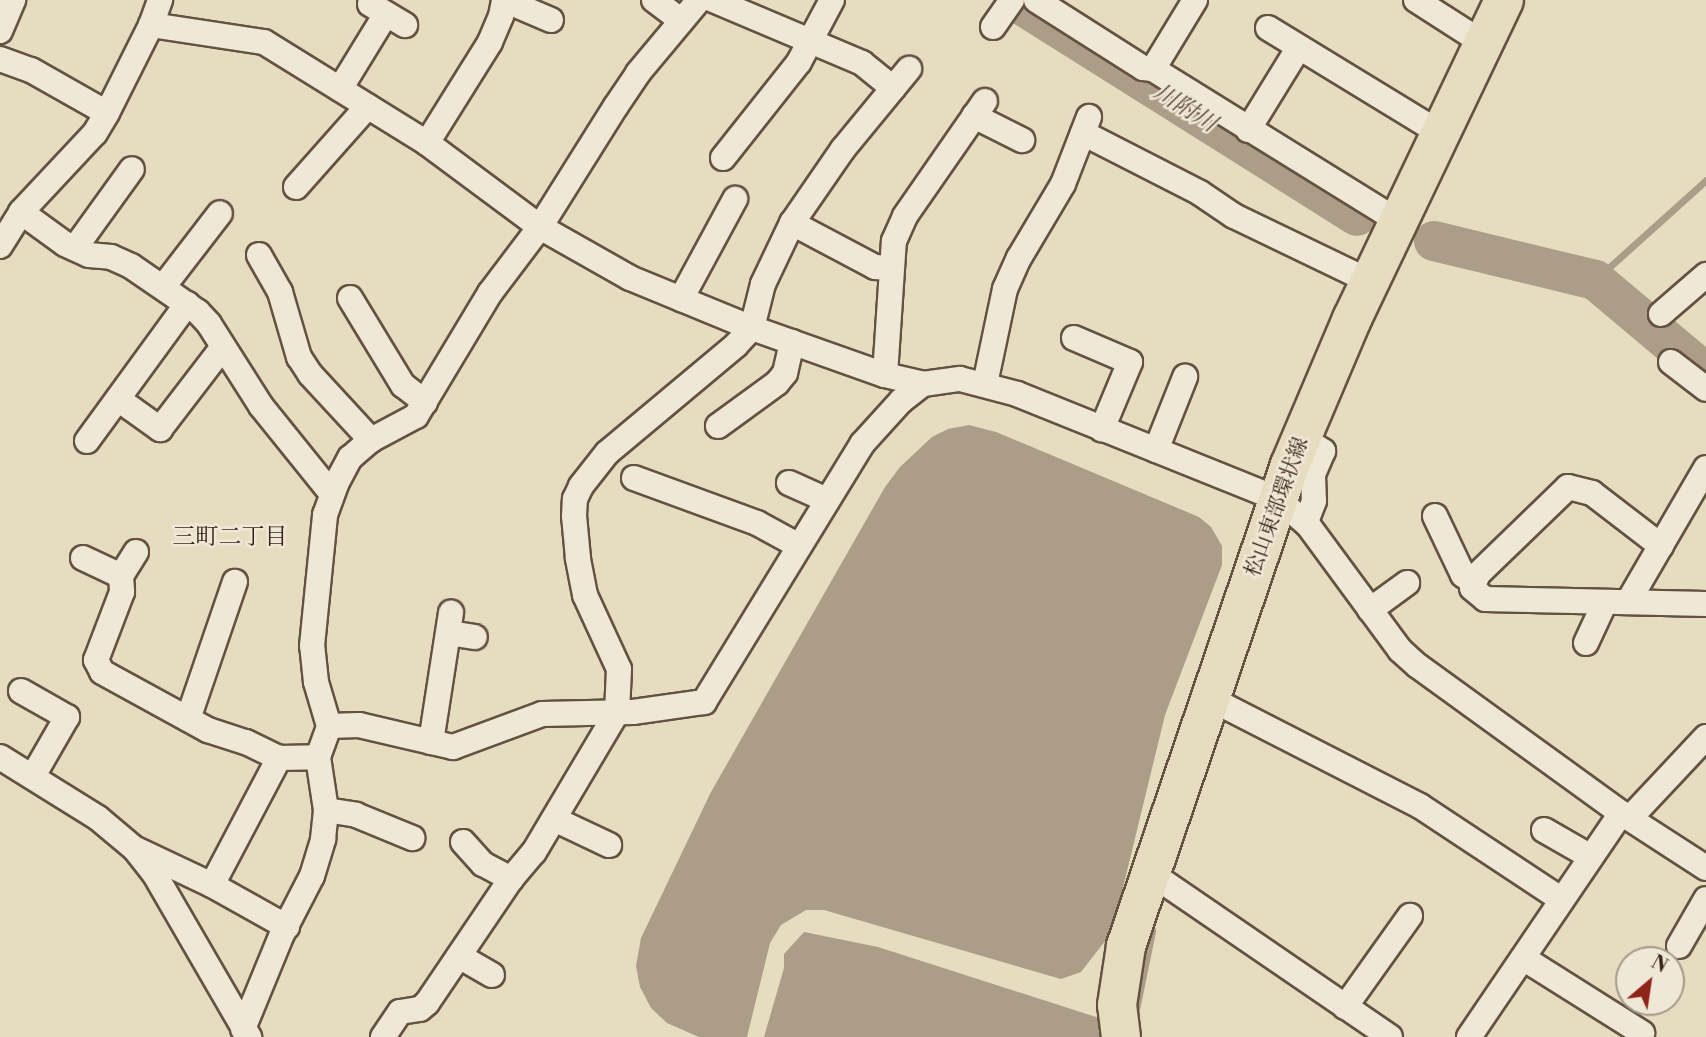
<!DOCTYPE html>
<html>
<head>
<meta charset="utf-8">
<style>
	body { margin:0 }
	#map { position:relative; width:1706px; height:1037px; overflow:hidden; background:#e6dcc0; font-family:"Libre Bodoni","Noto Serif JP",serif }
	div>[style] { position:absolute }
	.water>* { inset:0; background:#ab9d87 }
	.stream>* { height:7px; margin:-3.5px; padding:0 3.5px; transform-origin:3.5px; border-radius:3.5px; background:#ab9d87 }
	.river>* { height:40px; margin:-20px; padding:0 20px; transform-origin:20px; border-radius:20px; background:#ab9d87 }
	.roads { filter:drop-shadow(2px 0 #645241) drop-shadow(-2px 0 #645241) drop-shadow(0 2px #645241) drop-shadow(0 -2px #645241) }
	.minor>* { height:24px; margin:-12px; padding:0 12px; transform-origin:12px; border-radius:12px; background:#efe8d6 }
	.primary>* { height:38px; margin:-19px; padding:0 19px; transform-origin:19px; border-radius:19px; background:#e6dcc0 }
	span { translate:-50% -50%; white-space:nowrap; text-align:center; line-height:1.15; -webkit-text-stroke:5px #efe8d6; paint-order:stroke }
	.street-label { font-size:21px; color:#382417 }
	.water-label { font-size:23px; color:#5a4839; font-style:italic }
	.neighbourhood-label { font-size:23px; color:#382417 }
	.north { position:absolute; left:1615px; top:946px; width:70px; height:70px; box-sizing:border-box; background:#efe8d6; border:2px solid #a69a8a; border-radius:50%; rotate:29deg; font-size:19px; font-weight:700; line-height:28px; text-align:center; color:#382417 }
	.north::after { content:''; display:block; margin:auto; width:24px; height:32px; background:#8f2418; clip-path:polygon(50% 0,100% 100%,50% 72%,0 100%) }
</style>
</head>
<body>
<div id="map">
	<div class="water">
		<div style="clip-path:polygon(969px 425px,996px 432px,1199px 517px,1211px 527px,1222px 546px,1222px 565px,1165px 715px,1120px 900px,1105px 941px,1081px 972px,1061px 979px,824px 910px,806px 910px,781px 925px,770px 943px,747px 1037px,699px 1037px,667px 1023px,651px 1008px,640px 987px,636px 966px,641px 938px,711px 792px,885px 487px,900px 467px,932px 437px,948px 429px)"></div>
		<div style="clip-path:polygon(804px 932px,878px 947px,1096px 1017px,1102px 1021px,1108px 1037px,764px 1037px,784px 968px,784px 954px)"></div>
	</div>
	<div class="stream">
		<div style="left:1595px;top:280px;width:149px;rotate:-42deg"></div>
		<div style="left:1135px;top:1014px;width:85px;rotate:-78.4deg"></div>
		<div style="left:1152px;top:931px;width:8px;rotate:-104deg"></div>
	</div>
	<div class="river">
		<div style="left:1014px;top:0;width:405px;rotate:32.2deg"></div>
		<div style="left:1434px;top:241px;width:166px;rotate:13.6deg"></div>
		<div style="left:1595px;top:280px;width:145px;rotate:40deg"></div>
	</div>
	<div class="roads">
		<div class="minor">
			<div style="left:504px;top:0;width:51px;rotate:23.1deg"></div>
			<div style="left:654px;top:0;width:34px;rotate:37deg"></div>
			<div style="left:713px;top:0;width:162px;rotate:22.9deg"></div>
			<div style="left:862px;top:63px;width:40px;rotate:39deg"></div>
			<div style="left:1036px;top:0;width:127px;rotate:32.4deg"></div>
			<div style="left:1143px;top:68px;width:10px;rotate:6deg"></div>
			<div style="left:1195px;top:0;width:81px;rotate:121.3deg"></div>
			<div style="left:1153px;top:69px;width:288px;rotate:31.8deg"></div>
			<div style="left:1416px;top:0;width:80px;rotate:32.7deg"></div>
			<div style="left:370px;top:4px;width:41px;rotate:31deg"></div>
			<div style="left:151px;top:25px;width:114px;rotate:8.6deg"></div>
			<div style="left:264px;top:42px;width:192px;rotate:31.8deg"></div>
			<div style="left:427px;top:143px;width:141px;rotate:36.6deg"></div>
			<div style="left:540px;top:227px;width:103px;rotate:29.5deg"></div>
			<div style="left:630px;top:278px;width:132px;rotate:22.3deg"></div>
			<div style="left:752px;top:328px;width:141px;rotate:19.5deg"></div>
			<div style="left:885px;top:375px;width:39px;rotate:13deg"></div>
			<div style="left:923px;top:384px;width:37px;rotate:-8deg"></div>
			<div style="left:960px;top:379px;width:59px;rotate:14.7deg"></div>
			<div style="left:1017px;top:394px;width:281px;rotate:21.9deg"></div>
			<div style="left:1278px;top:499px;width:40px;rotate:41deg"></div>
			<div style="left:1308px;top:525px;width:155px;rotate:53.6deg"></div>
			<div style="left:1400px;top:650px;width:24px;rotate:42deg"></div>
			<div style="left:1418px;top:666px;width:251px;rotate:35.9deg"></div>
			<div style="left:1621px;top:813px;width:101px;rotate:32.9deg"></div>
			<div style="left:993px;top:27px;width:33px;rotate:-55deg"></div>
			<div style="left:1268px;top:28px;width:202px;rotate:31.4deg"></div>
			<div style="left:0;top:31px;width:34px;rotate:-67deg"></div>
			<div style="left:0;top:59px;width:33px;rotate:20deg"></div>
			<div style="left:31px;top:70px;width:87px;rotate:29.5deg"></div>
			<div style="left:107px;top:113px;width:98px;rotate:-63.4deg"></div>
			<div style="left:151px;top:25px;width:27px;rotate:-70deg"></div>
			<div style="left:340px;top:89px;width:88px;rotate:-58.5deg"></div>
			<div style="left:974px;top:116px;width:54px;rotate:26.6deg"></div>
			<div style="left:1248px;top:130px;width:97px;rotate:-58.4deg"></div>
			<div style="left:1083px;top:133px;width:131px;rotate:27.1deg"></div>
			<div style="left:1200px;top:193px;width:41px;rotate:34.1deg"></div>
			<div style="left:1234px;top:216px;width:150px;rotate:25.7deg"></div>
			<div style="left:427px;top:143px;width:119px;rotate:-58deg"></div>
			<div style="left:490px;top:42px;width:28px;rotate:-67deg"></div>
			<div style="left:501px;top:16px;width:16px;rotate:-79deg"></div>
			<div style="left:723px;top:158px;width:122px;rotate:-51.6deg"></div>
			<div style="left:799px;top:62px;width:70px;rotate:-62deg"></div>
			<div style="left:296px;top:187px;width:108px;rotate:-48.4deg"></div>
			<div style="left:21px;top:212px;width:54px;rotate:36deg"></div>
			<div style="left:65px;top:244px;width:26px;rotate:25deg"></div>
			<div style="left:89px;top:255px;width:22px;rotate:5deg"></div>
			<div style="left:111px;top:257px;width:22px;rotate:24deg"></div>
			<div style="left:131px;top:266px;width:81px;rotate:34.5deg"></div>
			<div style="left:198px;top:312px;width:16px;rotate:47deg"></div>
			<div style="left:209px;top:324px;width:97px;rotate:57.6deg"></div>
			<div style="left:261px;top:406px;width:113px;rotate:51.1deg"></div>
			<div style="left:792px;top:223px;width:94px;rotate:27.9deg"></div>
			<div style="left:875px;top:267px;width:16px;rotate:4deg"></div>
			<div style="left:0;top:246px;width:40px;rotate:-58deg"></div>
			<div style="left:21px;top:212px;width:108px;rotate:-46.9deg"></div>
			<div style="left:95px;top:133px;width:23px;rotate:-59deg"></div>
			<div style="left:75px;top:248px;width:97px;rotate:-54.2deg"></div>
			<div style="left:259px;top:255px;width:43px;rotate:60.4deg"></div>
			<div style="left:280px;top:292px;width:68px;rotate:73.7deg"></div>
			<div style="left:299px;top:357px;width:20px;rotate:57deg"></div>
			<div style="left:310px;top:374px;width:90px;rotate:47.3deg"></div>
			<div style="left:163px;top:287px;width:93px;rotate:-52.4deg"></div>
			<div style="left:350px;top:298px;width:102px;rotate:58.7deg"></div>
			<div style="left:403px;top:385px;width:28px;rotate:38deg"></div>
			<div style="left:681px;top:299px;width:114px;rotate:-61.6deg"></div>
			<div style="left:1661px;top:314px;width:60px;rotate:-40.9deg"></div>
			<div style="left:1074px;top:338px;width:61px;rotate:23.2deg"></div>
			<div style="left:1130px;top:362px;width:73px;rotate:112.7deg"></div>
			<div style="left:1671px;top:362px;width:44px;rotate:37.6deg"></div>
			<div style="left:885px;top:375px;width:134px;rotate:-86.2deg"></div>
			<div style="left:894px;top:241px;width:27px;rotate:-66deg"></div>
			<div style="left:905px;top:216px;width:140px;rotate:-55.2deg"></div>
			<div style="left:985px;top:384px;width:97px;rotate:-78.1deg"></div>
			<div style="left:1005px;top:289px;width:34px;rotate:-66deg"></div>
			<div style="left:1019px;top:258px;width:86px;rotate:-59.3deg"></div>
			<div style="left:1063px;top:184px;width:72px;rotate:-68.8deg"></div>
			<div style="left:118px;top:399px;width:52px;rotate:35.5deg"></div>
			<div style="left:160px;top:429px;width:103px;rotate:-52.5deg"></div>
			<div style="left:718px;top:426px;width:73px;rotate:-36.1deg"></div>
			<div style="left:777px;top:383px;width:13px;rotate:-51deg"></div>
			<div style="left:785px;top:373px;width:32px;rotate:-77deg"></div>
			<div style="left:1302px;top:438px;width:25px;rotate:32deg"></div>
			<div style="left:1323px;top:451px;width:26px;rotate:113deg"></div>
			<div style="left:1313px;top:475px;width:26px;rotate:88deg"></div>
			<div style="left:1314px;top:501px;width:22px;rotate:111deg"></div>
			<div style="left:87px;top:441px;width:170px;rotate:-53.9deg"></div>
			<div style="left:1156px;top:450px;width:79px;rotate:-68.3deg"></div>
			<div style="left:634px;top:478px;width:131px;rotate:20.1deg"></div>
			<div style="left:757px;top:523px;width:48px;rotate:28.7deg"></div>
			<div style="left:789px;top:483px;width:42px;rotate:24.1deg"></div>
			<div style="left:1435px;top:516px;width:65px;rotate:64.6deg"></div>
			<div style="left:1463px;top:575px;width:12px;rotate:35deg"></div>
			<div style="left:1661px;top:546px;width:87px;rotate:-142.5deg"></div>
			<div style="left:1592px;top:493px;width:25px;rotate:-166deg"></div>
			<div style="left:1568px;top:487px;width:125px;rotate:136deg"></div>
			<div style="left:1478px;top:574px;width:15px;rotate:113deg"></div>
			<div style="left:1472px;top:588px;width:17px;rotate:40deg"></div>
			<div style="left:1485px;top:599px;width:221px;rotate:1.3deg"></div>
			<div style="left:136px;top:552px;width:28px;rotate:122deg"></div>
			<div style="left:121px;top:576px;width:16px;rotate:86deg"></div>
			<div style="left:122px;top:592px;width:73px;rotate:110.9deg"></div>
			<div style="left:96px;top:660px;width:13px;rotate:63deg"></div>
			<div style="left:102px;top:672px;width:121px;rotate:28.7deg"></div>
			<div style="left:208px;top:730px;width:40px;rotate:18deg"></div>
			<div style="left:246px;top:742px;width:37px;rotate:26deg"></div>
			<div style="left:279px;top:758px;width:39px;rotate:-1deg"></div>
			<div style="left:83px;top:558px;width:42px;rotate:25.3deg"></div>
			<div style="left:1628px;top:602px;width:155px;rotate:-59.8deg"></div>
			<div style="left:1370px;top:610px;width:46px;rotate:-36.1deg"></div>
			<div style="left:449px;top:633px;width:26px;rotate:9deg"></div>
			<div style="left:1586px;top:643px;width:45px;rotate:-65.1deg"></div>
			<div style="left:21px;top:691px;width:53px;rotate:29.5deg"></div>
			<div style="left:67px;top:717px;width:68px;rotate:120deg"></div>
			<div style="left:1209px;top:698px;width:237px;rotate:27.1deg"></div>
			<div style="left:1420px;top:806px;width:170px;rotate:33.5deg"></div>
			<div style="left:188px;top:719px;width:145px;rotate:-71.1deg"></div>
			<div style="left:329px;top:726px;width:30px;rotate:-2deg"></div>
			<div style="left:359px;top:725px;width:97px;rotate:13.2deg"></div>
			<div style="left:453px;top:747px;width:95px;rotate:-20.3deg"></div>
			<div style="left:542px;top:714px;width:91px;rotate:-1.3deg"></div>
			<div style="left:633px;top:712px;width:72px;rotate:-8deg"></div>
			<div style="left:704px;top:702px;width:303px;rotate:-58.5deg"></div>
			<div style="left:862px;top:444px;width:58px;rotate:-47.8deg"></div>
			<div style="left:901px;top:401px;width:28px;rotate:-38deg"></div>
			<div style="left:431px;top:742px;width:131px;rotate:-81.2deg"></div>
			<div style="left:0;top:757px;width:115px;rotate:31.9deg"></div>
			<div style="left:98px;top:818px;width:48px;rotate:40deg"></div>
			<div style="left:135px;top:849px;width:31px;rotate:52deg"></div>
			<div style="left:154px;top:873px;width:190px;rotate:59.9deg"></div>
			<div style="left:326px;top:810px;width:30px;rotate:9deg"></div>
			<div style="left:356px;top:815px;width:61px;rotate:22.3deg"></div>
			<div style="left:1630px;top:818px;width:111px;rotate:-46.8deg"></div>
			<div style="left:554px;top:819px;width:61px;rotate:25.3deg"></div>
			<div style="left:1544px;top:830px;width:54px;rotate:29.9deg"></div>
			<div style="left:463px;top:842px;width:30px;rotate:48deg"></div>
			<div style="left:483px;top:864px;width:32px;rotate:28deg"></div>
			<div style="left:138px;top:850px;width:82px;rotate:25.3deg"></div>
			<div style="left:212px;top:885px;width:86px;rotate:29.2deg"></div>
			<div style="left:1149px;top:872px;width:292px;rotate:34.4deg"></div>
			<div style="left:212px;top:885px;width:144px;rotate:-62.2deg"></div>
			<div style="left:1679px;top:946px;width:54px;rotate:-60.1deg"></div>
			<div style="left:459px;top:956px;width:38px;rotate:30deg"></div>
			<div style="left:1523px;top:958px;width:141px;rotate:32.2deg"></div>
			<div style="left:1345px;top:1007px;width:112px;rotate:-54.5deg"></div>
			<div style="left:243px;top:1029px;width:103px;rotate:-67.7deg"></div>
			<div style="left:282px;top:934px;width:65px;rotate:-62.7deg"></div>
			<div style="left:312px;top:876px;width:39px;rotate:-73deg"></div>
			<div style="left:323px;top:839px;width:29px;rotate:-84deg"></div>
			<div style="left:326px;top:810px;width:54px;rotate:-98.6deg"></div>
			<div style="left:318px;top:757px;width:33px;rotate:-70deg"></div>
			<div style="left:329px;top:726px;width:46px;rotate:-106.5deg"></div>
			<div style="left:316px;top:682px;width:36px;rotate:-96deg"></div>
			<div style="left:312px;top:646px;width:132px;rotate:-84.3deg"></div>
			<div style="left:325px;top:515px;width:33px;rotate:-70deg"></div>
			<div style="left:336px;top:484px;width:30px;rotate:-62deg"></div>
			<div style="left:350px;top:458px;width:28px;rotate:-41deg"></div>
			<div style="left:371px;top:440px;width:51px;rotate:-28.1deg"></div>
			<div style="left:416px;top:416px;width:144px;rotate:-59deg"></div>
			<div style="left:490px;top:293px;width:83px;rotate:-52.9deg"></div>
			<div style="left:540px;top:227px;width:143px;rotate:-57.9deg"></div>
			<div style="left:616px;top:106px;width:40px;rotate:-56deg"></div>
			<div style="left:638px;top:73px;width:95px;rotate:-50.1deg"></div>
			<div style="left:383px;top:1037px;width:30px;rotate:-56deg"></div>
			<div style="left:400px;top:1012px;width:20px;rotate:-9deg"></div>
			<div style="left:420px;top:1009px;width:9px;rotate:-41deg"></div>
			<div style="left:427px;top:1003px;width:150px;rotate:-55.9deg"></div>
			<div style="left:511px;top:879px;width:35px;rotate:-50deg"></div>
			<div style="left:534px;top:852px;width:163px;rotate:-59.3deg"></div>
			<div style="left:617px;top:712px;width:43px;rotate:-87.3deg"></div>
			<div style="left:619px;top:669px;width:81px;rotate:-114.7deg"></div>
			<div style="left:585px;top:595px;width:38px;rotate:-101deg"></div>
			<div style="left:578px;top:558px;width:42px;rotate:-95.4deg"></div>
			<div style="left:574px;top:516px;width:17px;rotate:-87deg"></div>
			<div style="left:575px;top:499px;width:14px;rotate:-65deg"></div>
			<div style="left:581px;top:486px;width:42px;rotate:-51.8deg"></div>
			<div style="left:607px;top:453px;width:168px;rotate:-39.9deg"></div>
			<div style="left:736px;top:345px;width:23px;rotate:-47deg"></div>
			<div style="left:752px;top:328px;width:45px;rotate:-76deg"></div>
			<div style="left:763px;top:284px;width:68px;rotate:-64.6deg"></div>
			<div style="left:792px;top:223px;width:90px;rotate:-55.4deg"></div>
			<div style="left:843px;top:149px;width:104px;rotate:-50.5deg"></div>
			<div style="left:1469px;top:1037px;width:271px;rotate:-55.8deg"></div>
		</div>
		<div class="primary">
			<div style="left:1121px;top:1037px;width:32px;rotate:-97deg"></div>
			<div style="left:1117px;top:1005px;width:60px;rotate:-81.3deg"></div>
			<div style="left:1126px;top:946px;width:508px;rotate:-71.17deg"></div>
			<div style="left:1290px;top:465px;width:159px;rotate:-67deg"></div>
			<div style="left:1352px;top:319px;width:353px;rotate:-64.5deg"></div>
		</div>
	</div>
	<div class="street-label">
		<span style="left:1277px;top:507px;rotate:-70deg">松山東部環状線</span>
	</div>
	<div class="water-label">
		<span style="left:1185px;top:108px;rotate:32deg">川附川</span>
	</div>
	<div class="neighbourhood-label">
		<span style="left:230px;top:537px">三町二丁目</span>
	</div>
	<div class="north">N</div>
</div>
</body>
</html>
